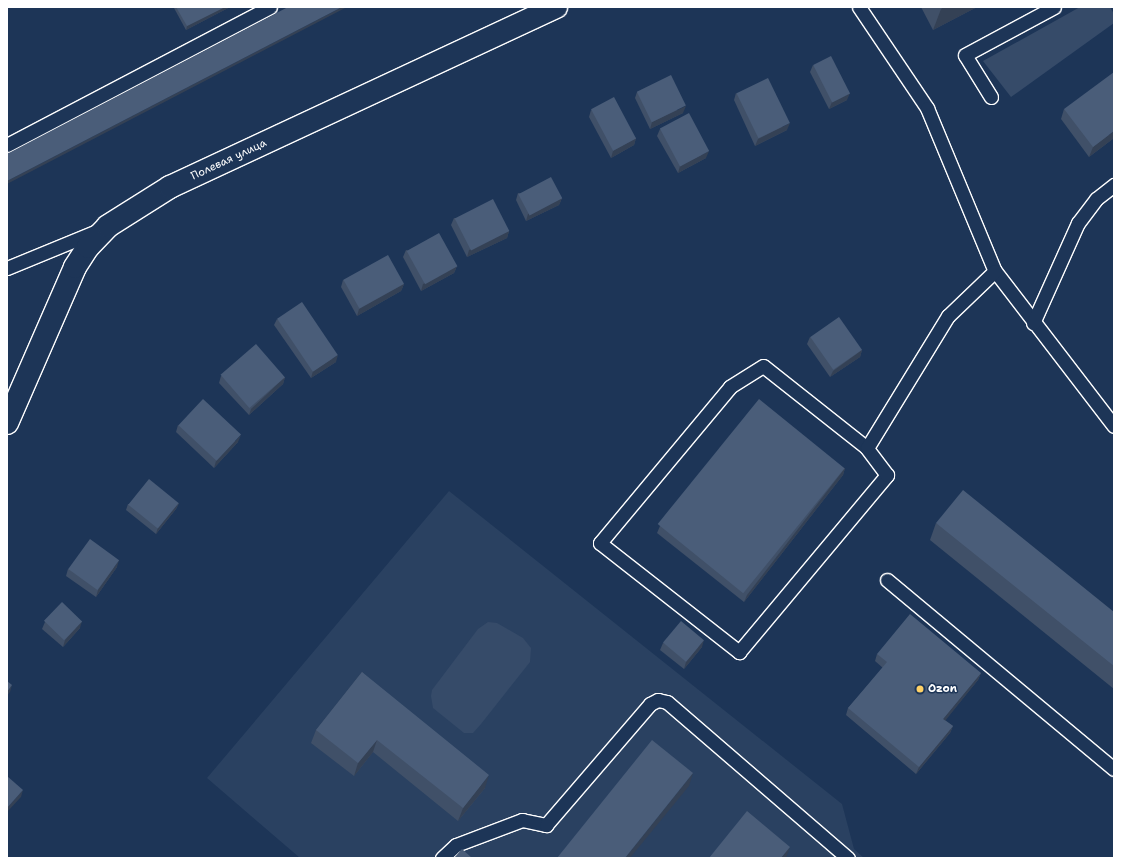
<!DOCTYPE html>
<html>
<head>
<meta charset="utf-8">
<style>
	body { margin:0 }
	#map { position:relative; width:1121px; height:865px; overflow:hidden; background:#1d3557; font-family:"Shantell Sans",sans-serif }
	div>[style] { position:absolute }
	.built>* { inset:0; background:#2a4161 }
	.green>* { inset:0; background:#364b69 }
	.roads { filter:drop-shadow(1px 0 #fff) drop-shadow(-1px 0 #fff) drop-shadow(0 1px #fff) drop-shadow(0 -1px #fff) }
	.lane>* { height:13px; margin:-6.5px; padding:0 6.5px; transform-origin:6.5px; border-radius:6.5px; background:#1d3557 }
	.secondary>* { height:22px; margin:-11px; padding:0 11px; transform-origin:11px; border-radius:11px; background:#1d3557 }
	.wall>* { inset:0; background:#405068 }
	.shaded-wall>* { inset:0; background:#344155 }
	.building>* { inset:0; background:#4a5d79; transform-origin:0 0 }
	.dots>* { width:11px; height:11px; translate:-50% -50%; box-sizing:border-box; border:2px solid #1d3557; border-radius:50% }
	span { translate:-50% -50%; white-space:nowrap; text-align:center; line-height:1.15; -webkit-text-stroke:3px #1d3557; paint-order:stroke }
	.street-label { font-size:11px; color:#fff }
	.poi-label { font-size:11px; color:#fff; font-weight:700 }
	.left { translate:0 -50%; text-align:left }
	.frame { position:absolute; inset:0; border:8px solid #fff; pointer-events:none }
</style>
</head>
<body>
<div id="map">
	<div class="built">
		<div style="clip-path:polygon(449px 491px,842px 804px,854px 849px,864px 858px,300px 858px,207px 778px)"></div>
	</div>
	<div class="green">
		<div style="clip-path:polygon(1080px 7px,1110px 7px,1114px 14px,1114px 23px,1011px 97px,983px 61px)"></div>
		<div style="clip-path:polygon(488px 622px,497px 623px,523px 638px,531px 648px,530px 662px,481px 724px,473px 733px,464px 733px,433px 708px,431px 696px,432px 690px,478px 629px)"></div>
	</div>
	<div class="roads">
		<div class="lane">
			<div style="left:859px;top:7px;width:122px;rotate:56deg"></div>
			<div style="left:927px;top:108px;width:177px;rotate:67.4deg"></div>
			<div style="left:995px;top:271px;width:195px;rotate:52.5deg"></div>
			<div style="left:991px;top:97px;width:49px;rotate:-121.8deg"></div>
			<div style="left:965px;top:55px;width:101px;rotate:-28.3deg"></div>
			<div style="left:7px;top:145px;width:297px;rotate:-27.7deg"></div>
			<div style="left:7px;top:268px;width:100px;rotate:-22.4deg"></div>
			<div style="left:1033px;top:323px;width:110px;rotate:-65.8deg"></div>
			<div style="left:1078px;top:223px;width:30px;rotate:-53deg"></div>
			<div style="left:1096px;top:199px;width:23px;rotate:-38deg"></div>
			<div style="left:867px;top:448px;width:132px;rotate:-141.7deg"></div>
			<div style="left:763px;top:366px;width:39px;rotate:148deg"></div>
			<div style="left:730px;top:387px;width:203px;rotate:129.8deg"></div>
			<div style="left:600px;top:543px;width:177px;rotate:38.1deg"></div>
			<div style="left:739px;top:652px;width:231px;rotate:-50.1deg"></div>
			<div style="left:887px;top:475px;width:34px;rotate:-127deg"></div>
			<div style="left:867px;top:448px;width:155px;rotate:-58.5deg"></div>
			<div style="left:948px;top:316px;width:65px;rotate:-43.8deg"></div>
			<div style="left:887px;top:580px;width:295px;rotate:39.8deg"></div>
			<div style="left:442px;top:858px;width:19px;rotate:-43deg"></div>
			<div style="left:456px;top:845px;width:71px;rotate:-20.7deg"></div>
			<div style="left:522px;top:820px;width:25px;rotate:12deg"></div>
			<div style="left:546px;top:825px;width:160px;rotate:-49.3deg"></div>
			<div style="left:650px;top:704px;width:9px;rotate:-27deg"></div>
			<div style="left:658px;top:700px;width:9px;rotate:13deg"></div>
			<div style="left:667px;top:702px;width:239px;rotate:40.8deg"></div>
		</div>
		<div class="secondary">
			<div style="left:7px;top:423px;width:170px;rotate:-66.4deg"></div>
			<div style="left:75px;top:267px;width:24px;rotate:-57deg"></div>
			<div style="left:88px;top:247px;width:29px;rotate:-46deg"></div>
			<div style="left:108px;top:226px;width:73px;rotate:-32.2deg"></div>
			<div style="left:170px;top:187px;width:426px;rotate:-25deg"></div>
		</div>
	</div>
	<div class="wall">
		<div style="clip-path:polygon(174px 7px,230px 7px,186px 30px,174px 8px)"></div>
		<div style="clip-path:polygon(921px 7px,977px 7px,933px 30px)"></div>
		<div style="clip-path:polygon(813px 65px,847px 100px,829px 109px,810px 72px)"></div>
		<div style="clip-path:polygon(637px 92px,683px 113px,650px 129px,635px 98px)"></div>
		<div style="clip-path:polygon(736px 93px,787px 130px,755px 146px,734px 100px)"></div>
		<div style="clip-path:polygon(1064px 109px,1114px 138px,1089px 157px,1061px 119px)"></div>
		<div style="clip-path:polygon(591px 110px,636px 138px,634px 145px,611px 158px,589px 117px)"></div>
		<div style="clip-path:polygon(660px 129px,706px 158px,678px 173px,657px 136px)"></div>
		<div style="clip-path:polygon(518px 193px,562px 198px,559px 205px,526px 221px,516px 200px)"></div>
		<div style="clip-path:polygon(454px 218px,509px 231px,507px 238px,467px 257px,451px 225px)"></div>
		<div style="clip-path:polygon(406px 250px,457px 266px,454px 273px,421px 291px,403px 257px)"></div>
		<div style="clip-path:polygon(343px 280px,404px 284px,401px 291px,357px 316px,341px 287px)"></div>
		<div style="clip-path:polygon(277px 319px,336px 362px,311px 378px,274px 325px)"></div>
		<div style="clip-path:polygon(810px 337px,862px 350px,860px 357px,830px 377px,807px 344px)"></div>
		<div style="clip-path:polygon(221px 376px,285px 377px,283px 384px,249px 415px,219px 383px)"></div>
		<div style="clip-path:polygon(178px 425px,238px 442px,214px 468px,176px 432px)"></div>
		<div style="clip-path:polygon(845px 468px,843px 475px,744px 602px,657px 533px,660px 526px)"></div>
		<div style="clip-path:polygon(179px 503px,176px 509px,156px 534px,126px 510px,128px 504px)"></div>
		<div style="clip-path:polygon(936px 523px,1114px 612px,1114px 689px,930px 540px)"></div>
		<div style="clip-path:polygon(117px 567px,96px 597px,66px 576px,68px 569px)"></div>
		<div style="clip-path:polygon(45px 622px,80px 628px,63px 647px,42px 629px)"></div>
		<div style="clip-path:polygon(663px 643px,702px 647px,684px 669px,660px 650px)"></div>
		<div style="clip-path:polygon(877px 654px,981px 673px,978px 680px,945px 720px,953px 726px,950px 733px,916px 774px,846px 715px,848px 708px,883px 668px,875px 661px)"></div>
		<div style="clip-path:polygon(362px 672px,485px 788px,458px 821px,373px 752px,354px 776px,311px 743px,316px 730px)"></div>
	</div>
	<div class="shaded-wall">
		<div style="clip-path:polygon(225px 7px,230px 7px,186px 30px,187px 26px)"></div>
		<div style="clip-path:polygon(342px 7px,347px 7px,7px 184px,7px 181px)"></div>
		<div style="clip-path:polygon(944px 7px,977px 7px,933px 30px,941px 9px)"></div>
		<div style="clip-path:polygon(850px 93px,847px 100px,829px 109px,832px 102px)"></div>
		<div style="clip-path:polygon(686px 106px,683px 113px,650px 129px,652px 122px)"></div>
		<div style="clip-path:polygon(790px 123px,787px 130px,755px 146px,758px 139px)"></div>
		<div style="clip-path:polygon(1114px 131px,1114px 138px,1089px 157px,1093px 147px)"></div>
		<div style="clip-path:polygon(636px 138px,634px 145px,611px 158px,613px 151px)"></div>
		<div style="clip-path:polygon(709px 151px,706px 158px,678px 173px,680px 166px)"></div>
		<div style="clip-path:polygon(562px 198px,559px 205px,526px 221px,528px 214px)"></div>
		<div style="clip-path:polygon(509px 231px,507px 238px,467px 257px,469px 250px)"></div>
		<div style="clip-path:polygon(457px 266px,454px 273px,421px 291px,423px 284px)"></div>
		<div style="clip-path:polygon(404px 284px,401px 291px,357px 316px,359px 309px)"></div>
		<div style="clip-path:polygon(862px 350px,860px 357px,830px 377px,833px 371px)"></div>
		<div style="clip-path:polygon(338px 355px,336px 362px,311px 378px,313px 371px)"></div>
		<div style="clip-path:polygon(285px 377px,283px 384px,249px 415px,251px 409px)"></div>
		<div style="clip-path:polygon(241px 435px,238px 442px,214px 468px,216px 461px)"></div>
		<div style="clip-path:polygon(845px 468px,843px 475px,744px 602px,747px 595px)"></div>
		<div style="clip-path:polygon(179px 503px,176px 509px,156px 534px,158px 527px)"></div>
		<div style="clip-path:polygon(119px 560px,117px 567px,96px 597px,98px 590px)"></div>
		<div style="clip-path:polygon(82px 621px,80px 628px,63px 647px,65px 640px)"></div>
		<div style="clip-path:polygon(704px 640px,702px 647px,684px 669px,686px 662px)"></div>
		<div style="clip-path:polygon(981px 673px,978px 680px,941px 726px,943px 719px)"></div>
		<div style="clip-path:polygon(12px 685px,10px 692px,7px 696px,7px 692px)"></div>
		<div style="clip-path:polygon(953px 726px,950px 733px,916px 774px,919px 767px)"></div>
		<div style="clip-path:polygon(377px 740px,373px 752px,354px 776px,358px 763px)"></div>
		<div style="clip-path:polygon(693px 773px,689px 786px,630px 858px,625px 858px)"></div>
		<div style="clip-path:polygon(489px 775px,485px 788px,458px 821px,463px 808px)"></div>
		<div style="clip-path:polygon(23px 790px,21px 797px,7px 812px,7px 808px)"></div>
		<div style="clip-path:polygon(790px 847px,786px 858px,781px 858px)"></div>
	</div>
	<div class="building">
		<div style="clip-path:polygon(176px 7px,225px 7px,187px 26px)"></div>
		<div style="clip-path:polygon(288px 7px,342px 7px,7px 181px,7px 154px)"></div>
		<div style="left:831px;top:56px;width:42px;height:20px;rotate:63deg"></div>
		<div style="clip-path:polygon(1114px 72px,1114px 131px,1093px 147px,1064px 109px)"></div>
		<div style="left:671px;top:75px;width:34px;height:38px;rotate:64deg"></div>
		<div style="left:768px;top:78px;width:50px;height:35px;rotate:64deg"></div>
		<div style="left:614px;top:97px;width:47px;height:26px;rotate:62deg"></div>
		<div style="left:689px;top:113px;width:43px;height:33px;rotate:62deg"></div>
		<div style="left:551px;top:177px;width:24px;height:37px;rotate:62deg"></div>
		<div style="left:493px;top:199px;width:36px;height:43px;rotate:63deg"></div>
		<div style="left:439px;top:233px;width:38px;height:37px;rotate:61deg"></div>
		<div style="left:388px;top:255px;width:33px;height:51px;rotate:61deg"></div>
		<div style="left:302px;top:302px;width:64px;height:30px;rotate:56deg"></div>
		<div style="left:839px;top:317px;width:40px;height:35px;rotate:55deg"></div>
		<div style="left:256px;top:344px;width:44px;height:47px;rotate:49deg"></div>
		<div style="left:203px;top:399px;width:52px;height:36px;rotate:43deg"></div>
		<div style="left:759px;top:399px;width:110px;height:161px;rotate:39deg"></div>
		<div style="left:149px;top:479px;width:38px;height:33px;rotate:39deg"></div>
		<div style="clip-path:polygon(963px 490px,1114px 612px,1114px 666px,936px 523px)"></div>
		<div style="left:90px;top:539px;width:36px;height:37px;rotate:36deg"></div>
		<div style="left:62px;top:602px;width:28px;height:26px;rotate:44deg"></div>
		<div style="clip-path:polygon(910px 614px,981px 673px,943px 719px,953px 726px,919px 767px,848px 708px,887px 662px,877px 654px)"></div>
		<div style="left:681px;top:621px;width:30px;height:28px;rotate:40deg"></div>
		<div style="clip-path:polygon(362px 672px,489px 775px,463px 808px,377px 740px,358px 763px,316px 730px)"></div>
		<div style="clip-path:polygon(7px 681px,12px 685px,7px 692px)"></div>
		<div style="clip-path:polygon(652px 740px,693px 773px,625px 858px,557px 858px)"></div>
		<div style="clip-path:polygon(7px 776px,23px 790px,7px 808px)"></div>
		<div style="clip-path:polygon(747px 811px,790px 847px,781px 858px,709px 858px)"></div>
		<div style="clip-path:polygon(462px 849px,472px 858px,454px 858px)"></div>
	</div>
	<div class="dots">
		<div style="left:920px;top:689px;background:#ffd166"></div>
	</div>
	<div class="street-label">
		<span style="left:229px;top:160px;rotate:-25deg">Полевая улица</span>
	</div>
	<div class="poi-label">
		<span class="left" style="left:928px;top:689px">Ozon</span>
	</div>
	<div class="frame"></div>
</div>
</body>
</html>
